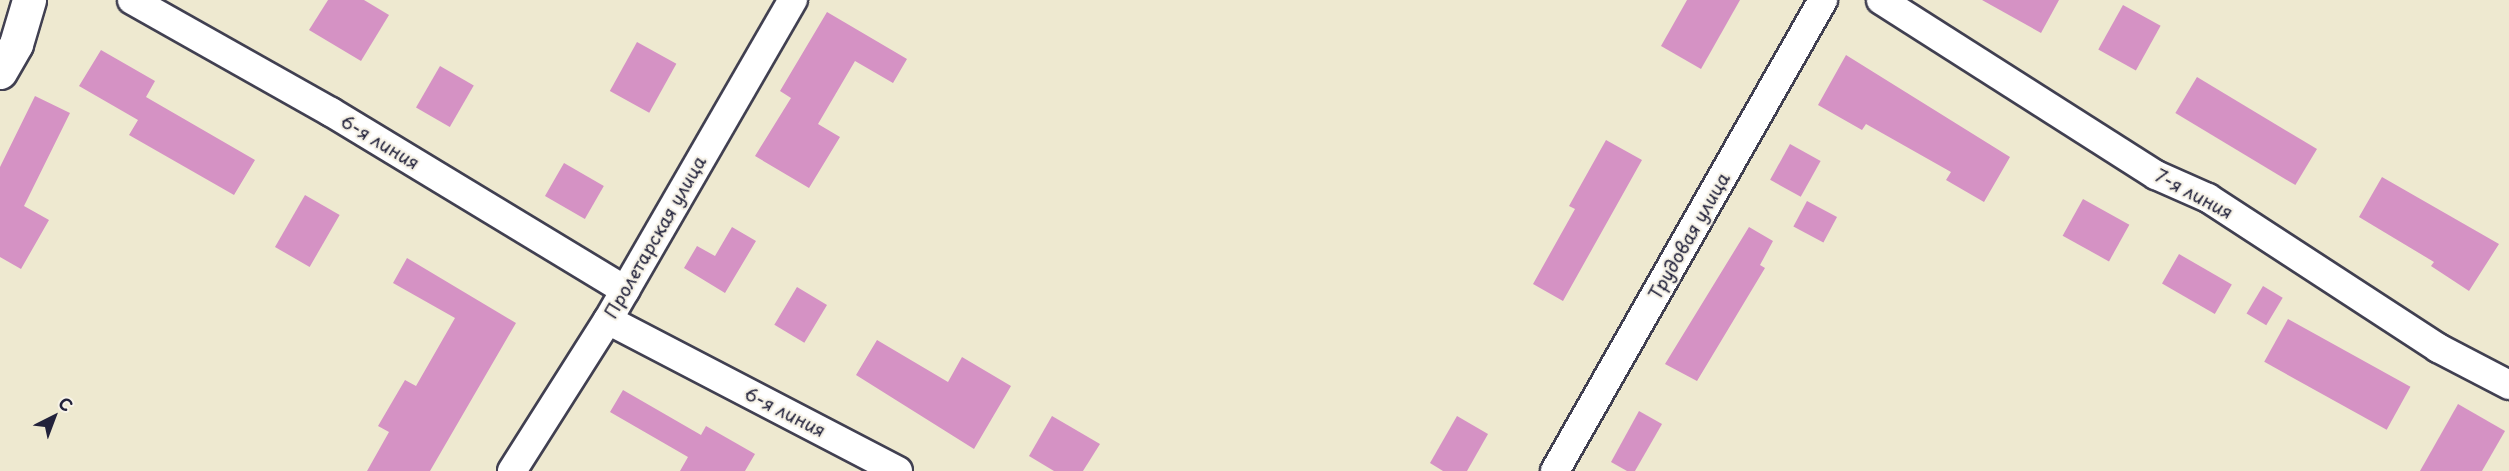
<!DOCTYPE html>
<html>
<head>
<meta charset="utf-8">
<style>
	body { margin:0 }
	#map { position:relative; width:2509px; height:471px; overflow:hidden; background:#eee9d0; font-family:"Playpen Sans",sans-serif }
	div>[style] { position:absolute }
	.building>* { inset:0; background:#d592c4; transform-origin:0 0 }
	.roads { filter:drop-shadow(2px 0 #414051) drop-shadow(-2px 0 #414051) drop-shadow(0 2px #414051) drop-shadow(0 -2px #414051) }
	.street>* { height:28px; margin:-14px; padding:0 14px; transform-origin:14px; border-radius:14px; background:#fff }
	.secondary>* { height:33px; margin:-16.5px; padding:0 16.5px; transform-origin:16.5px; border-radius:16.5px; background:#fff }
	span { translate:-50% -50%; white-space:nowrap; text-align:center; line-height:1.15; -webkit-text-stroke:4.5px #f7f3e8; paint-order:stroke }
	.street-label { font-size:18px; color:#22223b }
	.north { position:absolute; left:24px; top:387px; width:60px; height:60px; -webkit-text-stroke:4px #f7f3e8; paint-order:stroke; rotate:42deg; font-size:16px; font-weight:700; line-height:24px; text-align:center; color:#22223b }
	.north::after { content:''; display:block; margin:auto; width:21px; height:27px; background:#22223b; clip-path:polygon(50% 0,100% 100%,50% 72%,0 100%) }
</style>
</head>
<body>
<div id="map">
	<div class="building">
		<div style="clip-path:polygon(328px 0,364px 0,389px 15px,361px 61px,309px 30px)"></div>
		<div style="clip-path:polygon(1687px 0,1740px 0,1701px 69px,1661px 46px)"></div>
		<div style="clip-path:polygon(1982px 0,2059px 0,2041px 33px)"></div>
		<div style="left:2123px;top:5px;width:43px;height:51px;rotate:29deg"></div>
		<div style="clip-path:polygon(827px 12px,907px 59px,893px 83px,855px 61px,818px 124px,840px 137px,809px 188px,755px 156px,791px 98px,780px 91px)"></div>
		<div style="left:637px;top:42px;width:45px;height:56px;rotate:29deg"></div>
		<div style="clip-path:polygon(101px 50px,155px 81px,146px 97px,255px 160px,234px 195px,129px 135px,138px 120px,79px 86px)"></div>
		<div style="clip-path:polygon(1846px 55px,2010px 157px,1984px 202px,1946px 180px,1951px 172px,1866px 124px,1862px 130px,1818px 105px)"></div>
		<div style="left:440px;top:66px;width:39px;height:48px;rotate:30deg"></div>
		<div style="left:2197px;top:77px;width:140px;height:42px;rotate:31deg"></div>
		<div style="clip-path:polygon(35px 96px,70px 113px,24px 206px,49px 220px,21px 269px,0 257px,0 167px)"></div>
		<div style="clip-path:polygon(1606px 140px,1642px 160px,1563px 301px,1533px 284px,1575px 209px,1569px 206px)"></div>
		<div style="left:1790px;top:144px;width:35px;height:41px;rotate:29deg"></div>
		<div style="left:564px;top:163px;width:46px;height:38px;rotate:30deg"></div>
		<div style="clip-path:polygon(2382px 177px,2499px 244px,2469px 291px,2431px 266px,2434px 262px,2359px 217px)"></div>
		<div style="left:305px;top:195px;width:40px;height:60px;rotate:30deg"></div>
		<div style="left:2083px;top:199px;width:53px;height:42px;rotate:29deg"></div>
		<div style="left:1807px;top:201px;width:34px;height:29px;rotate:28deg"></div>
		<div style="clip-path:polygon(732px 227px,756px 241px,725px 293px,684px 268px,697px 246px,715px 256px)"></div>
		<div style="clip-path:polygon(1749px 227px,1773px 241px,1760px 265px,1765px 268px,1697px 381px,1665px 364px)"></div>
		<div style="left:2179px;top:254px;width:61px;height:34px;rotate:30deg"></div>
		<div style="clip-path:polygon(407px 258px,516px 323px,430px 471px,367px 471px,389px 432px,378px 426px,405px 380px,416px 386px,455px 318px,393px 283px)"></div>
		<div style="left:2263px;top:286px;width:23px;height:32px;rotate:31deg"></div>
		<div style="left:797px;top:287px;width:35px;height:44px;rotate:31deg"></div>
		<div style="left:2288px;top:319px;width:140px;height:49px;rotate:29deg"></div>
		<div style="clip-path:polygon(877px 340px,948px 382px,962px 357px,1011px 386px,974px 449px,856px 375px)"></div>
		<div style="clip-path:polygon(623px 390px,701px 435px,706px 426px,755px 454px,745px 471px,680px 471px,688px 457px,610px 412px)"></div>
		<div style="clip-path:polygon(2458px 404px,2505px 431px,2482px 471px,2420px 471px)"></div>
		<div style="clip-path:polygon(1639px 411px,1662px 424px,1635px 471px,1627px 471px,1611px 462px)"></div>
		<div style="clip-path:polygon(1052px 416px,1100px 444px,1083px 471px,1054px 471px,1029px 456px)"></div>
		<div style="clip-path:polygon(1457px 416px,1488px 434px,1467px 471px,1443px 471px,1430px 463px)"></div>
	</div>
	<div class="roads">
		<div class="street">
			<div style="left:132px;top:0;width:228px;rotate:29.4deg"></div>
			<div style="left:331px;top:112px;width:344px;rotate:31.2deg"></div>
			<div style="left:1881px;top:0;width:326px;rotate:32.5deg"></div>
			<div style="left:2156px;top:175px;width:57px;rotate:23.9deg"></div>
			<div style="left:2208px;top:198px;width:275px;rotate:33.1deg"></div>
			<div style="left:2438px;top:348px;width:80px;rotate:27.5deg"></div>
			<div style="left:608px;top:320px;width:327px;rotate:27.5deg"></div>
			<div style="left:512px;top:471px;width:179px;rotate:-57.6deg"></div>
			<div style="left:608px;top:320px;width:370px;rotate:-60deg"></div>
			<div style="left:1555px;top:471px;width:542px;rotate:-60.36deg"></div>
		</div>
		<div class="secondary">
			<div style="left:0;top:72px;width:32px;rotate:-60deg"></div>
			<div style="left:16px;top:44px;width:46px;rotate:-73.5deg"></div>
		</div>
	</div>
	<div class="street-label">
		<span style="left:380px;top:142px;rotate:31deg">6-я линия</span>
		<span style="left:2194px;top:194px;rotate:28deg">7-я линия</span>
		<span style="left:1689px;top:236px;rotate:-60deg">Трудовая улица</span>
		<span style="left:655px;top:237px;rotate:-60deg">Пролетарская улица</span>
		<span style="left:785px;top:412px;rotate:27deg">6-я линия</span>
	</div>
	<div class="north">С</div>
</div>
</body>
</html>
